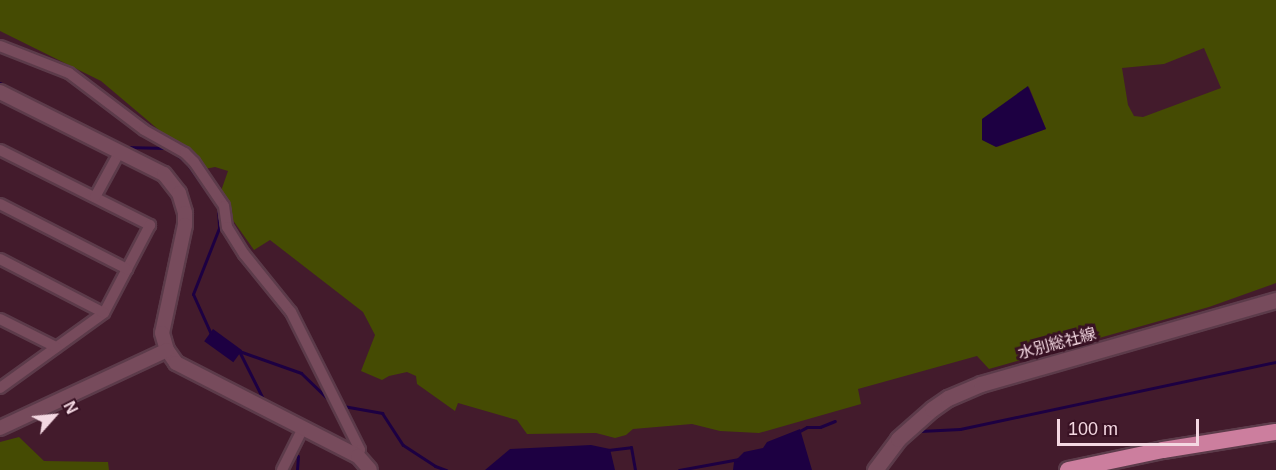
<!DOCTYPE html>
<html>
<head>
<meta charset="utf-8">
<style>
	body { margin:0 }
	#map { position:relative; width:1276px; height:470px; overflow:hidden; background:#431b2c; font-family:Helvetica,"Noto Sans JP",sans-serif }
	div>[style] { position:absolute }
	.green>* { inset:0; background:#454b03 }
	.water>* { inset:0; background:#1d0042; transform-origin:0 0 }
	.stream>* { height:3px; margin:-1.5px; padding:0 1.5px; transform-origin:1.5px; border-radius:1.5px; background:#1d0042 }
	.roads { filter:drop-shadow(2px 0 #5c3b4a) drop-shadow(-2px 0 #5c3b4a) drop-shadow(0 2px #5c3b4a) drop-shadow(0 -2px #5c3b4a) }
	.minor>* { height:10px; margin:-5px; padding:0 5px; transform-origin:5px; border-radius:5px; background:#774b5c }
	.tertiary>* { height:14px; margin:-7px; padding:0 7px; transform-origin:7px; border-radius:7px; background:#774b5c }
	.secondary>* { height:15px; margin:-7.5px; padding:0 7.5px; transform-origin:7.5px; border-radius:7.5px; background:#774b5c }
	.trunk>* { height:16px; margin:-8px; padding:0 8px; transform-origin:8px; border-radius:8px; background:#cc7e9e }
	span { translate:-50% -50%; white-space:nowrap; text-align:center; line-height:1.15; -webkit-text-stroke:6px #381123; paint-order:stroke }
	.street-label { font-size:16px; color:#f4d8e2 }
	.north { position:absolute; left:24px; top:386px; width:60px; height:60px; -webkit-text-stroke:4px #381123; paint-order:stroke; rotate:63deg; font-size:16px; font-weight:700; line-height:24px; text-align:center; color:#f4d8e2 }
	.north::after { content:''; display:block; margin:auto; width:21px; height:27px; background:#f4d8e2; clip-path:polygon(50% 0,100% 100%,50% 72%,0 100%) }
	.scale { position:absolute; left:1057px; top:419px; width:142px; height:27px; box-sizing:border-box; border:3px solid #f4d8e2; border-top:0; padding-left:8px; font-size:18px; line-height:21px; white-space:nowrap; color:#f4d8e2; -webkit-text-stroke:4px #381123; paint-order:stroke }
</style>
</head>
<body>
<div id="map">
	<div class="green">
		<div style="clip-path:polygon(evenodd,0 0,1276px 0,1276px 283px,1209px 307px,989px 369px,977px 356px,858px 389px,861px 404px,759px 433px,720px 431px,692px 424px,633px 429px,626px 435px,615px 438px,596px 433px,527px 434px,517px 420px,458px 403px,455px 411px,417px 384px,416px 376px,407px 372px,389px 376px,382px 380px,361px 371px,375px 335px,363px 312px,270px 240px,254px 250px,232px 219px,221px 191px,228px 171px,215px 167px,205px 169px,101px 81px,0 31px,0 0,1204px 48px,1221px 88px,1143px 117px,1134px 116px,1128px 105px,1122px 68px,1164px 64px,1204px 48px,0 0,1029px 87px,1046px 129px,997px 147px,1029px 87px)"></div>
		<div style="clip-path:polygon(19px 437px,44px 461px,108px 462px,109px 470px,0 470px,0 442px)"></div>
	</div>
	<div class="water">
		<div style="clip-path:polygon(1028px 86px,1046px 129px,996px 147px,982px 140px,982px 119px)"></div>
		<div style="left:213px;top:329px;width:36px;height:15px;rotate:36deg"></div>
		<div style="clip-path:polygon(800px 429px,812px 470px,733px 470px,734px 462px,744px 452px,763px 448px,767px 442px)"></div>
		<div style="clip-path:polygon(591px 445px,610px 449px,615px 470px,485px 470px,510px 449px)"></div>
	</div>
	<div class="stream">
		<div style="left:0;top:83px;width:140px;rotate:27.1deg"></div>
		<div style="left:125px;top:147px;width:41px;rotate:1.4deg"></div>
		<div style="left:172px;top:151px;width:18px;rotate:38deg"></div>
		<div style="left:186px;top:162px;width:55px;rotate:54.6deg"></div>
		<div style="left:218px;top:207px;width:21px;rotate:87deg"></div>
		<div style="left:219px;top:228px;width:71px;rotate:111.5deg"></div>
		<div style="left:193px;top:294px;width:44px;rotate:65.8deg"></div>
		<div style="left:239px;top:351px;width:66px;rotate:19.5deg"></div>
		<div style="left:301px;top:373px;width:37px;rotate:44deg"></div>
		<div style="left:240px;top:353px;width:54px;rotate:63.4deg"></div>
		<div style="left:343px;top:406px;width:40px;rotate:10deg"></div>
		<div style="left:382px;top:413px;width:38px;rotate:57deg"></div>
		<div style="left:403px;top:445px;width:38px;rotate:33deg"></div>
		<div style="left:435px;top:466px;width:12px;rotate:20deg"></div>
		<div style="left:920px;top:431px;width:40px;rotate:-2.9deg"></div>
		<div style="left:960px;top:429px;width:323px;rotate:-12deg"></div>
		<div style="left:798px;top:432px;width:10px;rotate:-29deg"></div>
		<div style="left:807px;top:427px;width:13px"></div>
		<div style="left:820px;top:427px;width:16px;rotate:-22deg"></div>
		<div style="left:608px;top:450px;width:23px;rotate:-7deg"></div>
		<div style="left:631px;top:447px;width:23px;rotate:80deg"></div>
		<div style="left:297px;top:470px;width:14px;rotate:-86deg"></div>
		<div style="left:679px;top:470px;width:61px;rotate:-10.4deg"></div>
	</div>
	<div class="roads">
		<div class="minor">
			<div style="left:0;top:46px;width:74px;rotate:21.4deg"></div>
			<div style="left:69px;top:73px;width:94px;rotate:37.2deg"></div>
			<div style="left:144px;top:130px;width:47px;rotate:29.3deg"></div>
			<div style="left:185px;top:153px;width:13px;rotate:45deg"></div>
			<div style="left:194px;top:162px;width:53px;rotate:55.7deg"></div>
			<div style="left:224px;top:206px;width:21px;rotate:82deg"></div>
			<div style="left:227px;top:227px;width:32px;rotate:58deg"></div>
			<div style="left:244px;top:254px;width:75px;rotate:51deg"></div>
			<div style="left:291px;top:312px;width:154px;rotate:63.4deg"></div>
			<div style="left:360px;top:450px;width:6px;rotate:108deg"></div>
			<div style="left:0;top:150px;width:168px;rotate:26.6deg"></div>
			<div style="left:150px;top:225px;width:99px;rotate:117.6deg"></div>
			<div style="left:104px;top:313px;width:128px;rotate:144.2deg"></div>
			<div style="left:95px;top:197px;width:52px;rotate:-61.5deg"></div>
			<div style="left:0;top:204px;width:143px;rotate:27.1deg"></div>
			<div style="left:0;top:259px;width:117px;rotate:27.4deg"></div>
			<div style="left:0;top:319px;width:63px;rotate:26.6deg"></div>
			<div style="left:282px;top:470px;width:47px;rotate:-63.4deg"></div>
		</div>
		<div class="tertiary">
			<div style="left:0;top:92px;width:183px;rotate:26.6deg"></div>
			<div style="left:164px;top:174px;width:24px;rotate:52deg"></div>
			<div style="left:179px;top:193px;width:21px;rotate:73deg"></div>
			<div style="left:185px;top:213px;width:12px;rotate:90deg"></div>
			<div style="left:185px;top:225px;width:110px;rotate:102deg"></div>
			<div style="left:162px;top:333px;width:18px;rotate:74deg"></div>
			<div style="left:167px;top:350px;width:16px;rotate:55deg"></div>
			<div style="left:176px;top:363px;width:204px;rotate:27.1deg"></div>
			<div style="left:358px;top:456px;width:18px;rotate:49deg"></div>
			<div style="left:0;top:428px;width:184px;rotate:-25deg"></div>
		</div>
		<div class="secondary">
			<div style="left:875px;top:470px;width:39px;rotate:-53deg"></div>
			<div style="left:898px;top:439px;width:45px;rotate:-41.4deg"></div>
			<div style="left:932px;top:409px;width:19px;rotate:-35deg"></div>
			<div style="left:948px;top:398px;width:36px;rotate:-23deg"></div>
			<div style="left:981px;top:384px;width:307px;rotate:-15.9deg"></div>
		</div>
		<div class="trunk">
			<div style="left:1068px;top:470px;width:97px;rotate:-11.9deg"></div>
			<div style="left:1163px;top:450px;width:114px;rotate:-9.1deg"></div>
		</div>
	</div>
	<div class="street-label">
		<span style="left:1057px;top:344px;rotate:-15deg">水別総社線</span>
	</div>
	<div class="north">N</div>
	<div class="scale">100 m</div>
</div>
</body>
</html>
